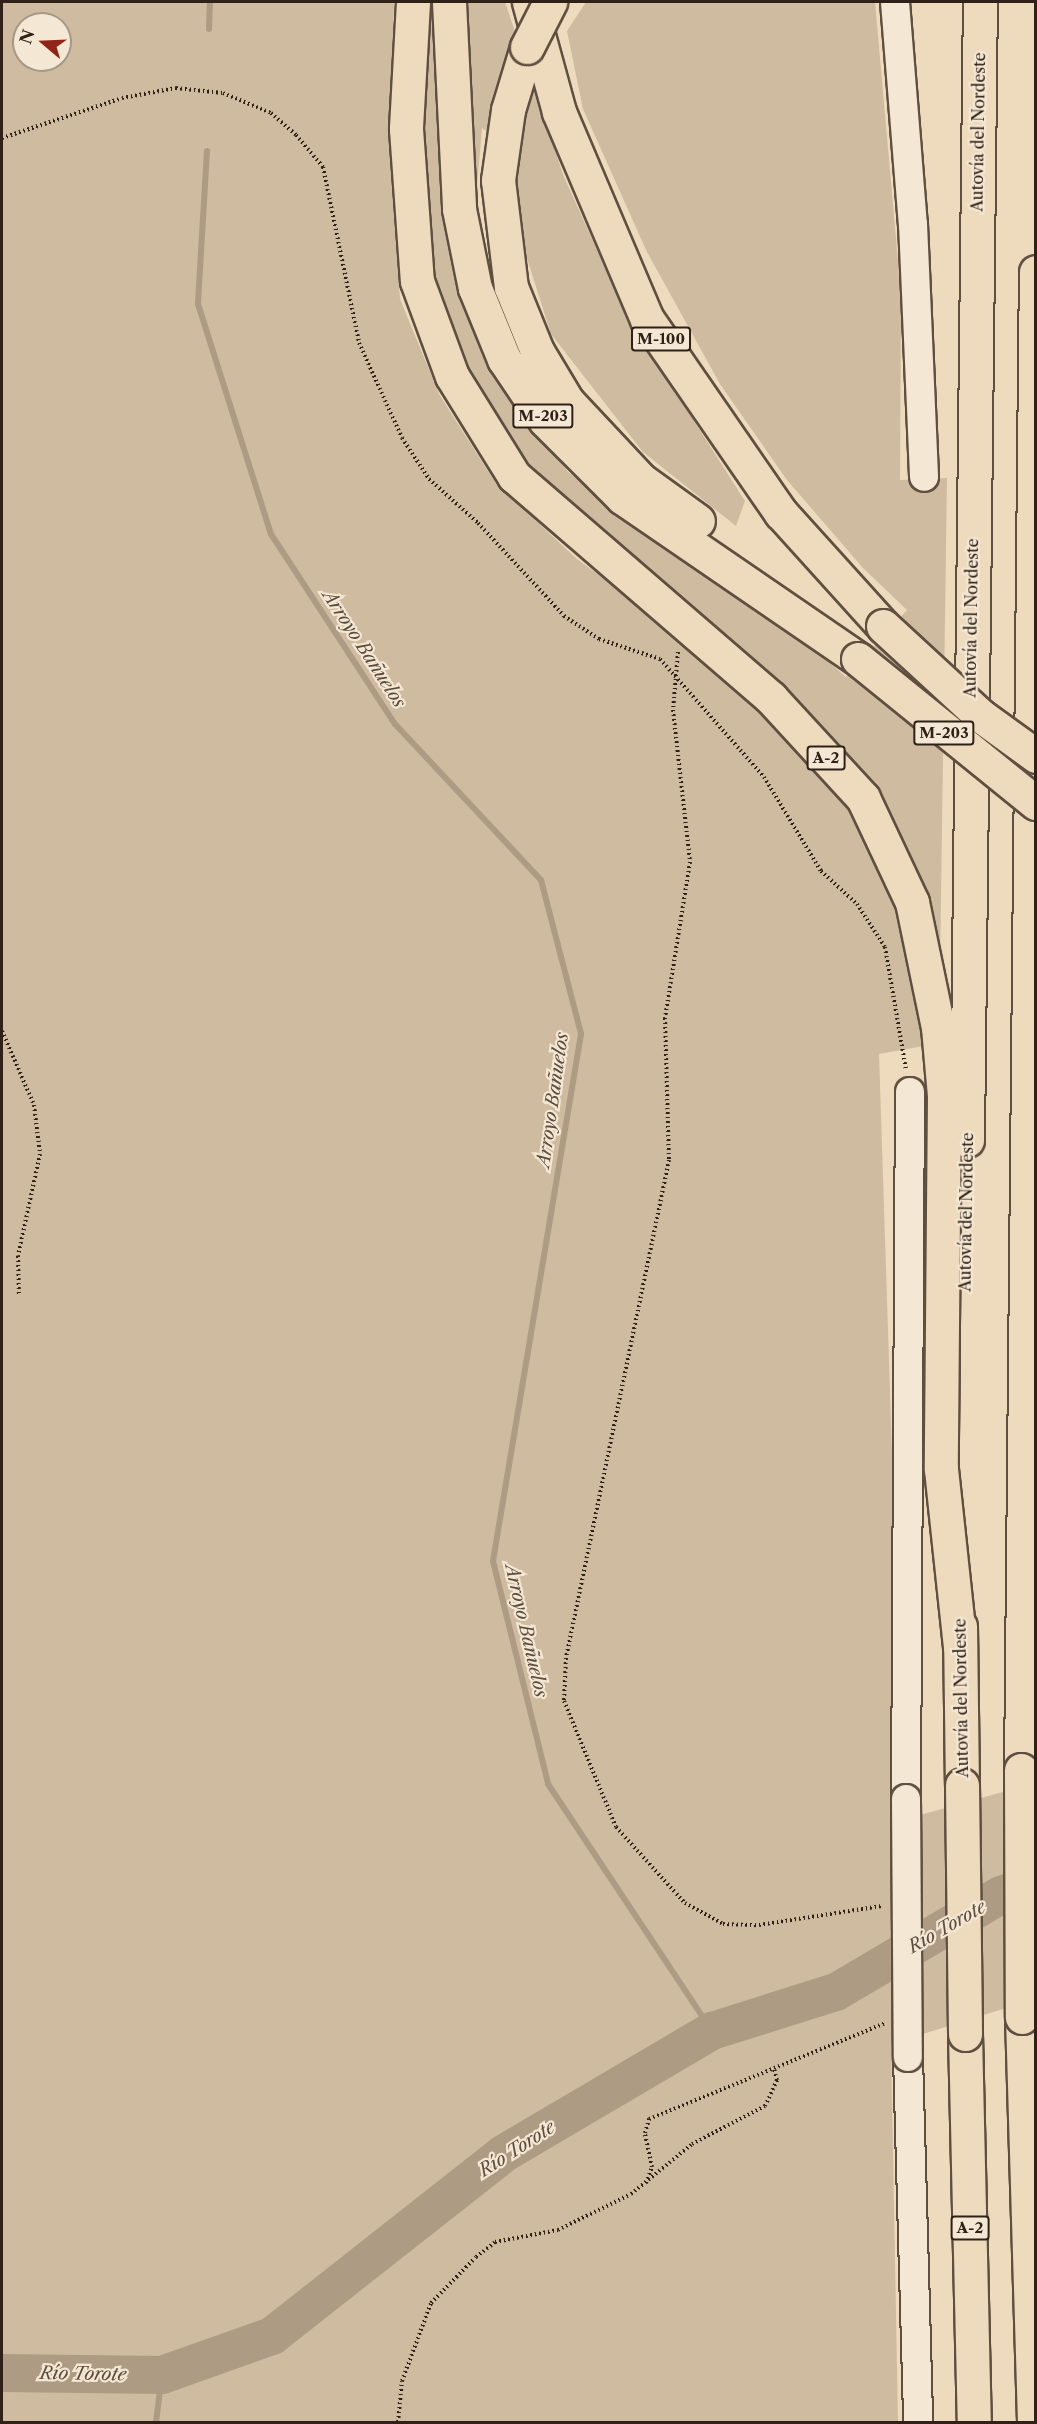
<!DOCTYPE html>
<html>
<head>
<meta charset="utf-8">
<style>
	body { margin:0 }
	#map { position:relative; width:1037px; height:2424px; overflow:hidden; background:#eedabc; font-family:"Libre Caslon Text",serif }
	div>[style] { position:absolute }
	.green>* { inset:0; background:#cebba0 }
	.stream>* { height:6px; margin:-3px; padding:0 3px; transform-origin:3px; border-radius:3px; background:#ad9b84 }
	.river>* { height:38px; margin:-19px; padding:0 19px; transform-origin:19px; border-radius:19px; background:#ad9b84 }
	.path>* { height:4px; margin-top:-2px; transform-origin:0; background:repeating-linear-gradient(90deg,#2f2117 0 1.5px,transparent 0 4.5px) }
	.roads { filter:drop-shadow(2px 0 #5f4f40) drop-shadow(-2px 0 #5f4f40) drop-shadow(0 2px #5f4f40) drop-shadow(0 -2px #5f4f40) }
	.minor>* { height:28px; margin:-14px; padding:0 14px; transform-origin:14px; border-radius:14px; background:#f4e7d3 }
	.highway>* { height:33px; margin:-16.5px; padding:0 16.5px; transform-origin:16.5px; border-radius:16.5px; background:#eedabc }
	.bridges { filter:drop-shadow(2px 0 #5f4f40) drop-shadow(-2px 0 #5f4f40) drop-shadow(0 2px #5f4f40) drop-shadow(0 -2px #5f4f40) }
	.minor-bridge>* { height:28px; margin:-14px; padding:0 14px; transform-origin:14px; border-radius:14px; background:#f4e7d3 }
	.highway-bridge>* { height:33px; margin:-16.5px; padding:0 16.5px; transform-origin:16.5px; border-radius:16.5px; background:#eedabc }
	span { translate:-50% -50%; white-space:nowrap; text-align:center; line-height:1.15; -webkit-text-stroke:4.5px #f4e7d3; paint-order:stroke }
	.shield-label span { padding:2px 4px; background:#f4e7d3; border:2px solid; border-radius:4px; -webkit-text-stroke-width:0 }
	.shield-label { font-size:15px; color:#2f2117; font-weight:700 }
	.street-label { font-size:16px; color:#2f2117 }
	.water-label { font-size:18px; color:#5b4c3d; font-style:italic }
	.frame { position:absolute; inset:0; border:3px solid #2f2117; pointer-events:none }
	.north { position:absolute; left:12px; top:12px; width:60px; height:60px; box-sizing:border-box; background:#f4e7d3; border:2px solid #a59888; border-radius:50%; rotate:289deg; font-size:16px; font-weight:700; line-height:24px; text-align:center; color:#2f2117 }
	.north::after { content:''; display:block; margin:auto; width:21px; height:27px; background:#8f2418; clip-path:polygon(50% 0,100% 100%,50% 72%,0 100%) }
</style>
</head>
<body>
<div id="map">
	<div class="green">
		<div style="clip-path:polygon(evenodd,2px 2px,394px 2px,390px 161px,400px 299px,439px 394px,496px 484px,577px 559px,707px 653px,828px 773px,889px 887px,917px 969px,929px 1045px,879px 1054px,894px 1515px,895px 1822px,1035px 1783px,1035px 1999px,891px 2044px,898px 2422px,2px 2422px,2px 2px,24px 24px,60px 24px,60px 60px,24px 60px,24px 24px)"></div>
		<div style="clip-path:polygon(421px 2px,433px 2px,515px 402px,568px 472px,674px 553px,772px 614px,846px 677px,907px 610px,863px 568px,787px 480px,720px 384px,647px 252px,583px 109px,567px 31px,586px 2px,875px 2px,901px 295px,900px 480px,947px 478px,940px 968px,801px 709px,711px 622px,596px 537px,528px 473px,447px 351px,422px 259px)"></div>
		<div style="clip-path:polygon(461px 2px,505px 2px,564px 177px,627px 316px,745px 501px,736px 526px,643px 452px,551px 334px,525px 252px,516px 191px,519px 156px,482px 128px,477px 186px,482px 254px,470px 216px)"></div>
	</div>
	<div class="stream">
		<div style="left:209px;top:29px;width:27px;rotate:-88deg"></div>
		<div style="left:207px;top:151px;width:153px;rotate:93.4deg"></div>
		<div style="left:198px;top:304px;width:241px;rotate:72.4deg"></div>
		<div style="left:271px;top:534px;width:227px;rotate:56.9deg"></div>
		<div style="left:395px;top:724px;width:214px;rotate:46.9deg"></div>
		<div style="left:541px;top:880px;width:159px;rotate:75.4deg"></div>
		<div style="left:581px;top:1034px;width:534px;rotate:99.48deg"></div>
		<div style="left:493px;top:1561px;width:230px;rotate:76.1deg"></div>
		<div style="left:548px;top:1784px;width:296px;rotate:56.4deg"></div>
		<div style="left:156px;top:2422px;width:47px;rotate:-82.7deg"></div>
	</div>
	<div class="river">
		<div style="left:2px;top:2373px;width:160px;rotate:0.7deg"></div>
		<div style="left:162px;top:2375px;width:117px;rotate:-19.5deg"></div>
		<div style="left:272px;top:2336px;width:294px;rotate:-38.2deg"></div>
		<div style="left:503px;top:2154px;width:243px;rotate:-30.5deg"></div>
		<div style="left:712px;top:2031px;width:130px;rotate:-17.5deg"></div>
		<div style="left:836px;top:1992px;width:191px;rotate:-30.5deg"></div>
		<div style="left:1001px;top:1895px;width:37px;rotate:-20deg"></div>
	</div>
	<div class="path">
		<div style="left:2px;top:138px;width:126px;rotate:-18.4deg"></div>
		<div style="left:122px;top:98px;width:55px;rotate:-10.5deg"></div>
		<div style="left:176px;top:88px;width:47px;rotate:6.1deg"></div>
		<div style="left:223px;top:93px;width:52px;rotate:22.6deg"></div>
		<div style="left:271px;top:113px;width:33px;rotate:41deg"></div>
		<div style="left:296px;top:135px;width:42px;rotate:49.8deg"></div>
		<div style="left:323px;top:167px;width:180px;rotate:78.4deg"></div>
		<div style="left:359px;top:343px;width:104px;rotate:65.6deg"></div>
		<div style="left:402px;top:438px;width:49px;rotate:56.6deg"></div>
		<div style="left:429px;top:479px;width:66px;rotate:41.9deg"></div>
		<div style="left:478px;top:523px;width:127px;rotate:47.2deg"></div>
		<div style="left:564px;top:616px;width:42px;rotate:33.3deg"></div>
		<div style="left:599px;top:639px;width:64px;rotate:18.2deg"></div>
		<div style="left:660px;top:659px;width:157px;rotate:48.6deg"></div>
		<div style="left:764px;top:777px;width:110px;rotate:58.8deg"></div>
		<div style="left:821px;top:871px;width:49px;rotate:42.5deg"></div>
		<div style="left:857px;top:904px;width:51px;rotate:56.9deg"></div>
		<div style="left:885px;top:947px;width:125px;rotate:80.3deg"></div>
		<div style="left:678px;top:652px;width:58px;rotate:94.9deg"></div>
		<div style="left:673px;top:710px;width:153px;rotate:83.6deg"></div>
		<div style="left:690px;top:862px;width:158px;rotate:99.1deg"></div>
		<div style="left:665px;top:1018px;width:142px;rotate:88.4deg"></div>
		<div style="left:669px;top:1160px;width:509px;rotate:101.69deg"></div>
		<div style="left:566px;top:1658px;width:43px;rotate:92.7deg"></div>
		<div style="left:564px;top:1701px;width:136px;rotate:67.6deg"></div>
		<div style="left:616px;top:1827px;width:103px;rotate:47.8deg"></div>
		<div style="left:685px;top:1903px;width:43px;rotate:28.9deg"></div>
		<div style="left:723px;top:1924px;width:36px;rotate:2deg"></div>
		<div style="left:759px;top:1925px;width:124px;rotate:-8.8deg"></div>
		<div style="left:2px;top:1031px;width:81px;rotate:66.6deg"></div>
		<div style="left:34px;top:1105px;width:49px;rotate:83deg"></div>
		<div style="left:40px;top:1154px;width:104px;rotate:102.2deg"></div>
		<div style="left:18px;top:1256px;width:40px;rotate:88.6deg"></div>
		<div style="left:646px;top:2183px;width:17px;rotate:-69deg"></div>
		<div style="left:652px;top:2167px;width:35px;rotate:-102deg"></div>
		<div style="left:645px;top:2133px;width:15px;rotate:-74deg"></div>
		<div style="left:649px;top:2119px;width:256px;rotate:-22.1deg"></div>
		<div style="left:398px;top:2422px;width:41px;rotate:-84.4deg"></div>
		<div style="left:402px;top:2381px;width:83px;rotate:-69.6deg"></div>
		<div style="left:431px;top:2303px;width:64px;rotate:-45.6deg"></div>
		<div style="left:476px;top:2257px;width:24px;rotate:-38deg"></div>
		<div style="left:495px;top:2242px;width:64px;rotate:-10.8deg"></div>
		<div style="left:558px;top:2230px;width:81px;rotate:-26.3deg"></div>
		<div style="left:631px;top:2194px;width:79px;rotate:-39.3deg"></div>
		<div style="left:692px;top:2144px;width:82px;rotate:-27.5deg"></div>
		<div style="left:765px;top:2106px;width:29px;rotate:-65deg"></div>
		<div style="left:777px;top:2080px;width:11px;rotate:-105deg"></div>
	</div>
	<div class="roads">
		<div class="minor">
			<div style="left:895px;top:2px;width:223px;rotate:85.4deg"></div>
			<div style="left:913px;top:224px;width:253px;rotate:87.5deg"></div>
			<div style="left:906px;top:1799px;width:707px;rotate:-89.68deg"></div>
			<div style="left:908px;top:2057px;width:365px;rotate:88.4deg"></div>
		</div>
		<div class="highway">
			<div style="left:413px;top:2px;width:127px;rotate:93.2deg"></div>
			<div style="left:406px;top:129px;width:152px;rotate:85.9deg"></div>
			<div style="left:417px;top:281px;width:101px;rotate:69.8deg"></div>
			<div style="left:452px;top:376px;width:118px;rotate:58.2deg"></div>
			<div style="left:514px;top:476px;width:340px;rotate:40.8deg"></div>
			<div style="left:771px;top:698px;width:136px;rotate:47.4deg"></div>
			<div style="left:863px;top:798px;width:115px;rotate:64.8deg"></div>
			<div style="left:912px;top:902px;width:128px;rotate:78.3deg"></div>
			<div style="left:938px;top:1027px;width:69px;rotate:85deg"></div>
			<div style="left:944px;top:1096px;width:373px;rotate:90.5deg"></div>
			<div style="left:941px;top:1469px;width:180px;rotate:83.9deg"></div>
			<div style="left:449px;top:2px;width:207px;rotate:87.2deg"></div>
			<div style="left:459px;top:209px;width:81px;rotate:78.6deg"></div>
			<div style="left:475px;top:288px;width:77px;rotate:67.8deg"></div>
			<div style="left:504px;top:359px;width:73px;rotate:56.1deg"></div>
			<div style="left:545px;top:420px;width:110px;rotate:45deg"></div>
			<div style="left:623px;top:498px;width:285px;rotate:34.4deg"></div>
			<div style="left:529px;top:2px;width:114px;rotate:74.7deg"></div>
			<div style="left:559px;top:112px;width:225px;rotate:67deg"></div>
			<div style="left:647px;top:319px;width:236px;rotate:55.4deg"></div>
			<div style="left:781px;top:513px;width:152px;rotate:47.9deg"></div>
			<div style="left:527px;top:47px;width:66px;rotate:106.8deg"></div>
			<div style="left:508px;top:110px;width:71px;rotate:98.1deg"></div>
			<div style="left:498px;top:180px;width:108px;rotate:83.1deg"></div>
			<div style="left:511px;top:287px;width:69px;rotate:67.9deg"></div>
			<div style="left:537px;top:351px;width:58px;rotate:59deg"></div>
			<div style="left:567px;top:401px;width:108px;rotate:46.9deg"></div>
			<div style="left:641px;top:480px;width:70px;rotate:35.7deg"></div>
			<div style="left:967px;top:1140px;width:1138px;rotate:-89.35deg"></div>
			<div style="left:960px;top:1626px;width:159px;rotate:89.3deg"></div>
			<div style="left:1021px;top:1770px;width:1498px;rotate:-89.43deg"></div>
			<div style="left:1022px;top:2017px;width:405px;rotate:88.3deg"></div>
			<div style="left:965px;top:2034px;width:388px;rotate:88.7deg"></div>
		</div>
	</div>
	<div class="bridges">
		<div class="minor-bridge">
			<div style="left:906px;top:1799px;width:258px;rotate:89.6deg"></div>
		</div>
		<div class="highway-bridge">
			<div style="left:527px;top:47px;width:51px;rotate:-62.9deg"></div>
			<div style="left:883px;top:626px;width:133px;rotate:42.6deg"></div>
			<div style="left:981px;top:716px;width:68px;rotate:36deg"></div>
			<div style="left:858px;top:659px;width:229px;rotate:39deg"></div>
			<div style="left:1021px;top:1770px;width:247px;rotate:89.8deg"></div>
			<div style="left:962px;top:1785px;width:249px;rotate:89.3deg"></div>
		</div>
	</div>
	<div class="shield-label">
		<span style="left:661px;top:339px">M-100</span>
		<span style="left:543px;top:416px">M-203</span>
		<span style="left:944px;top:733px">M-203</span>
		<span style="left:826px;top:758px">A-2</span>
		<span style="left:970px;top:2228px">A-2</span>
	</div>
	<div class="street-label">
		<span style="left:978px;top:132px;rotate:-89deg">Autovía del Nordeste</span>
		<span style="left:971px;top:618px;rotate:-89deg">Autovía del Nordeste</span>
		<span style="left:966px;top:1212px;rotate:-89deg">Autovía del Nordeste</span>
		<span style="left:961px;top:1698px;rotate:-91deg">Autovía del Nordeste</span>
	</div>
	<div class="water-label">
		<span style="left:364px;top:649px;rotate:57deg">Arroyo Bañuelos</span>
		<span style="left:553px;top:1100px;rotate:-82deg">Arroyo Bañuelos</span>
		<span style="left:526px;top:1631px;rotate:77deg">Arroyo Bañuelos</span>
		<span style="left:947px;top:1927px;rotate:-30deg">Río Torote</span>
		<span style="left:517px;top:2149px;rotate:-33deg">Río Torote</span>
		<span style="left:83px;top:2374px;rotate:1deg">Río Torote</span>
	</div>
	<div class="frame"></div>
	<div class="north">N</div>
</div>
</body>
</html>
